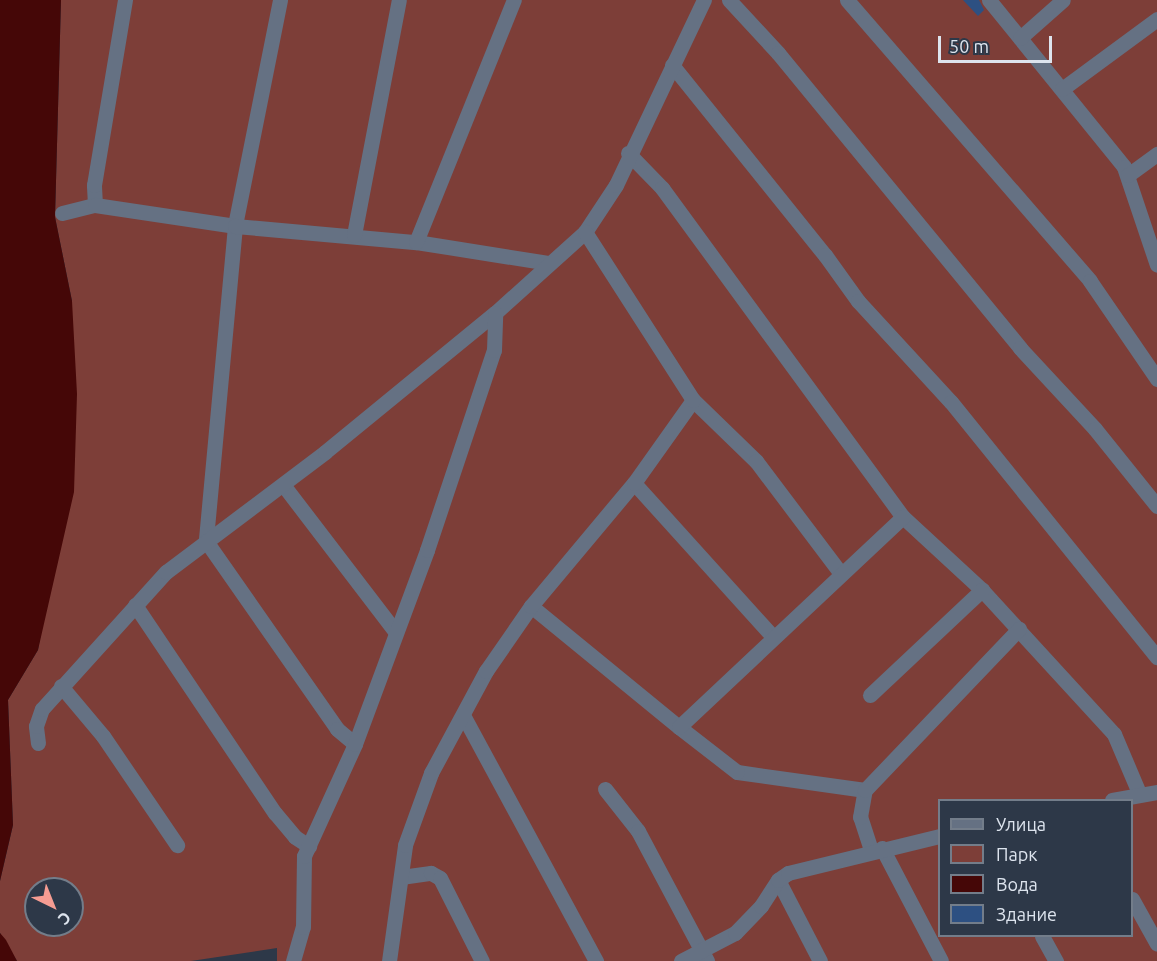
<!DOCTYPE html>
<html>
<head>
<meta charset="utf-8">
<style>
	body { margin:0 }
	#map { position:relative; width:1157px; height:961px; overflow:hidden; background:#2d3848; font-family:Ubuntu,sans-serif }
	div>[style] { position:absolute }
	.green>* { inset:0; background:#7d3e38 }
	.water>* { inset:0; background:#450707 }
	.building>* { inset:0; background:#2d5082 }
	.minor>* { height:15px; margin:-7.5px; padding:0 7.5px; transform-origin:7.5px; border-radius:7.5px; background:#657183 }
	span { translate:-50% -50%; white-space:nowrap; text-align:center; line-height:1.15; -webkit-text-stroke:4.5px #2d3848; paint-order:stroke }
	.legend { position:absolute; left:938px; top:799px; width:195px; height:138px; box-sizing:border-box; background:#2d3848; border:2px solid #737d8a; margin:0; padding:8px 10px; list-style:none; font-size:18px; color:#dde4ee }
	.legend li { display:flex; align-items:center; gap:12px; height:30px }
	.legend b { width:30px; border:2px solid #737d8a }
	.north { position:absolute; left:24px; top:877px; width:60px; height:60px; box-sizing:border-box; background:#2d3848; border:2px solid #737d8a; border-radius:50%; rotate:137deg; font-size:16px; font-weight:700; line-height:24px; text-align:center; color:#dde4ee }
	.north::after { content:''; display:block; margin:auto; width:21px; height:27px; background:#f59c92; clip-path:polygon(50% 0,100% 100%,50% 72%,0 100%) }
	.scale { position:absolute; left:938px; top:36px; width:114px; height:27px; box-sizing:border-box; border:3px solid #dde4ee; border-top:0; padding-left:8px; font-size:18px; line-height:21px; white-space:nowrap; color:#dde4ee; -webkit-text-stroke:4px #2d3848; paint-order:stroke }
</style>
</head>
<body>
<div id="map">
	<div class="green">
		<div style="clip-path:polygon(evenodd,61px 0,1157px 0,1157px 961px,277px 961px,277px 948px,191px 961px,17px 961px,0 933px,0 881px,13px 825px,8px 700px,38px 650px,45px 610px,72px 301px,55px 217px,61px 0,940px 800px,1132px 800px,1132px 936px,940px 936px,940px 800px,61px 0,36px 889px,72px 889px,72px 925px,36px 925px,36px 889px)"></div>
	</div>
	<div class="water">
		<div style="clip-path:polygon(0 0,61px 0,55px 217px,72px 301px,77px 394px,74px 492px,38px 650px,8px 700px,13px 825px,0 881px)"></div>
		<div style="clip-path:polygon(0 933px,6px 940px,17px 961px,0 961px)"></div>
	</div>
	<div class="building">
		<div style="clip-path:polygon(963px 0,979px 0,984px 10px,978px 16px)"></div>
	</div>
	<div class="minor">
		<div style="left:280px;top:0;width:230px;rotate:101.3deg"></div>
		<div style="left:235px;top:226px;width:316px;rotate:95.3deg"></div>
		<div style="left:206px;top:541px;width:229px;rotate:55.1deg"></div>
		<div style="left:337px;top:729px;width:23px;rotate:40deg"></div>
		<div style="left:729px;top:0;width:72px;rotate:47.2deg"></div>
		<div style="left:778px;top:53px;width:382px;rotate:50.6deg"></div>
		<div style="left:1020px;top:348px;width:110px;rotate:47.2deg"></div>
		<div style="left:1095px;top:429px;width:99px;rotate:51.2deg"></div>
		<div style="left:847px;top:0;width:371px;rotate:49.1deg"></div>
		<div style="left:1090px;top:281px;width:119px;rotate:55.6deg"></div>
		<div style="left:989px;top:0;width:215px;rotate:51deg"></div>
		<div style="left:1124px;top:167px;width:103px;rotate:71.4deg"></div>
		<div style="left:1020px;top:38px;width:57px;rotate:-41.5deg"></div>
		<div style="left:672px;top:65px;width:244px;rotate:51.2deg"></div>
		<div style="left:825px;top:255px;width:57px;rotate:54.3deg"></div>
		<div style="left:858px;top:301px;width:137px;rotate:47.4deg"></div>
		<div style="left:951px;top:402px;width:328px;rotate:51.1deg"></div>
		<div style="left:1062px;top:89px;width:118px;rotate:-36.4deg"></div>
		<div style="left:628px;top:153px;width:49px;rotate:45.8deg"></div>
		<div style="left:662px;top:188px;width:408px;rotate:53.8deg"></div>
		<div style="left:903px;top:517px;width:108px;rotate:42.7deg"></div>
		<div style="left:982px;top:590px;width:195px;rotate:47.5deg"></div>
		<div style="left:1114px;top:734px;width:64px;rotate:67deg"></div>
		<div style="left:1128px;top:175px;width:36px;rotate:-36deg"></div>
		<div style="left:95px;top:205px;width:20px;rotate:-93deg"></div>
		<div style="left:94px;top:185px;width:188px;rotate:-80.5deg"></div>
		<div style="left:62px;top:213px;width:34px;rotate:-14deg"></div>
		<div style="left:95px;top:205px;width:142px;rotate:8.5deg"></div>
		<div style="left:235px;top:226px;width:182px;rotate:5.1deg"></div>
		<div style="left:416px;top:242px;width:135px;rotate:9deg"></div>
		<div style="left:354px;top:235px;width:239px;rotate:-79.2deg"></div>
		<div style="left:416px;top:242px;width:261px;rotate:-68deg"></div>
		<div style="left:693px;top:400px;width:88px;rotate:44.1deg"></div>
		<div style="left:756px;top:461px;width:141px;rotate:53deg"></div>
		<div style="left:634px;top:483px;width:207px;rotate:47.9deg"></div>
		<div style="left:284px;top:486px;width:183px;rotate:52.6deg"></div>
		<div style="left:135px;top:605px;width:251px;rotate:56.1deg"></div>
		<div style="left:275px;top:813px;width:31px;rotate:50deg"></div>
		<div style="left:295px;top:837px;width:17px;rotate:33deg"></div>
		<div style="left:531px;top:606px;width:191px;rotate:39.3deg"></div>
		<div style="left:61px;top:686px;width:65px;rotate:50deg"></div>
		<div style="left:103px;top:736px;width:132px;rotate:55.8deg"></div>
		<div style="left:870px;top:695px;width:154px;rotate:-43.2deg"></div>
		<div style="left:463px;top:715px;width:280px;rotate:61.6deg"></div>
		<div style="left:38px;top:743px;width:17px;rotate:-97deg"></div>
		<div style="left:36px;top:726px;width:18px;rotate:-71deg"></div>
		<div style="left:42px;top:709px;width:185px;rotate:-47.9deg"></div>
		<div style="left:166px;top:572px;width:199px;rotate:-37deg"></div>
		<div style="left:325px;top:452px;width:220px;rotate:-39.3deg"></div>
		<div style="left:495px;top:313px;width:121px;rotate:-42deg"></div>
		<div style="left:585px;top:232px;width:56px;rotate:-56.6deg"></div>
		<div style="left:616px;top:185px;width:205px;rotate:-64.6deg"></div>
		<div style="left:605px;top:789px;width:53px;rotate:51.8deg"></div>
		<div style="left:638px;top:831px;width:147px;rotate:62deg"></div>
		<div style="left:865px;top:790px;width:129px;rotate:-172deg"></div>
		<div style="left:737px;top:772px;width:73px;rotate:-142.2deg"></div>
		<div style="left:679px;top:727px;width:307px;rotate:-43.2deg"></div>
		<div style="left:1112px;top:800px;width:46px;rotate:-10.1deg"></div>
		<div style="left:882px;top:848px;width:127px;rotate:62.4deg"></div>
		<div style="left:871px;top:850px;width:35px;rotate:-108deg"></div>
		<div style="left:860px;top:817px;width:27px;rotate:-80deg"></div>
		<div style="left:865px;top:790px;width:223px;rotate:-46.3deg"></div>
		<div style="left:401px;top:877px;width:30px;rotate:-8deg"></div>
		<div style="left:431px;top:873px;width:10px;rotate:29deg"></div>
		<div style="left:440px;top:878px;width:93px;rotate:63.2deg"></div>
		<div style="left:778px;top:880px;width:91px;rotate:62.6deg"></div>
		<div style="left:1132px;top:899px;width:51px;rotate:60.9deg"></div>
		<div style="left:1042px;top:936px;width:29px;rotate:61deg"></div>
		<div style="left:293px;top:961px;width:35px;rotate:-74deg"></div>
		<div style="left:303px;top:927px;width:71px;rotate:-89.2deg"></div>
		<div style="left:304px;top:856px;width:123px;rotate:-65.5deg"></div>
		<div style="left:355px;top:744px;width:207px;rotate:-69.6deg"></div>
		<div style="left:427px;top:550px;width:211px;rotate:-71.5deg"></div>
		<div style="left:494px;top:350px;width:37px;rotate:-88deg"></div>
		<div style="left:389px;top:961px;width:117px;rotate:-82.1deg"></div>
		<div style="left:405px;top:845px;width:77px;rotate:-70.1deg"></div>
		<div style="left:431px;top:773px;width:116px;rotate:-61.7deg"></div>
		<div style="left:486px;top:671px;width:79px;rotate:-55.3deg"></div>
		<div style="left:531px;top:606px;width:160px;rotate:-50.1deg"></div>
		<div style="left:634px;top:483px;width:102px;rotate:-54.6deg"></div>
		<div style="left:693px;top:400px;width:200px;rotate:-122.7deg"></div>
		<div style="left:681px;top:961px;width:61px;rotate:-27.4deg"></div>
		<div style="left:735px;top:933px;width:37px;rotate:-46deg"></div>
		<div style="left:761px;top:906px;width:31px;rotate:-57deg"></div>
		<div style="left:778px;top:880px;width:12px;rotate:-35deg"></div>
		<div style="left:788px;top:873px;width:156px;rotate:-13.7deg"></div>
	</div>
	<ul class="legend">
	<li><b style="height:8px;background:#657183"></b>Улица</li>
	<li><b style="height:16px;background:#7d3e38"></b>Парк</li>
	<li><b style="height:16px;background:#450707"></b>Вода</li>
	<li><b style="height:16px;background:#2d5082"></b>Здание</li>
	</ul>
	<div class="north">С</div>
	<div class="scale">50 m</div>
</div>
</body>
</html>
